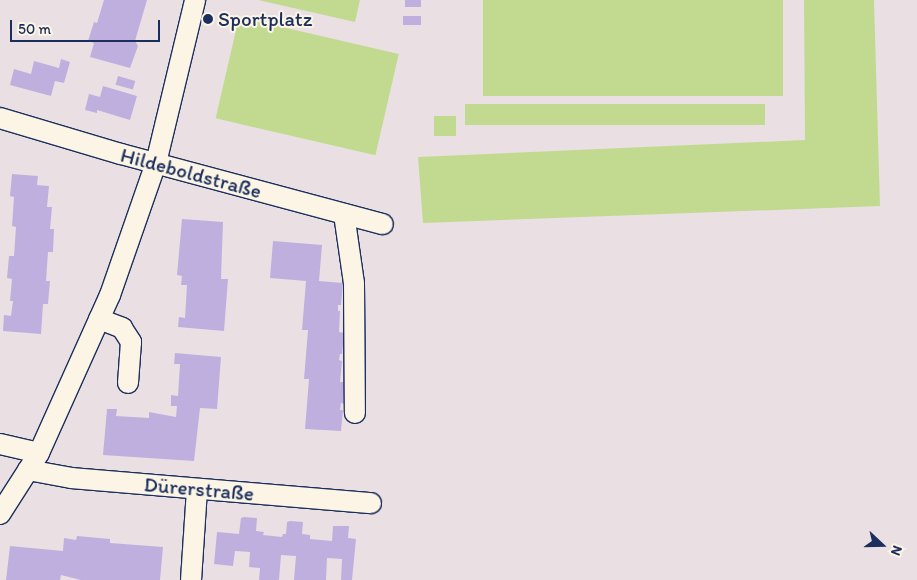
<!DOCTYPE html>
<html>
<head>
<meta charset="utf-8">
<style>
	body { margin:0 }
	#map { position:relative; width:917px; height:580px; overflow:hidden; background:#eae0e3; font-family:Itim,sans-serif }
	div>[style] { position:absolute }
	.green>* { inset:0; background:#c2da90; transform-origin:0 0 }
	.building>* { inset:0; background:#bfafdf; transform-origin:0 0 }
	.roads { filter:drop-shadow(1px 0 #1b2f5e) drop-shadow(-1px 0 #1b2f5e) drop-shadow(0 1px #1b2f5e) drop-shadow(0 -1px #1b2f5e) }
	.minor>* { height:20px; margin:-10px; padding:0 10px; transform-origin:10px; border-radius:10px; background:#fcf5e5 }
	.dots>* { width:14px; height:14px; translate:-50% -50%; box-sizing:border-box; border:2px solid #fcf5e5; border-radius:50% }
	span { translate:-50% -50%; white-space:nowrap; text-align:center; line-height:1.15; -webkit-text-stroke:4px #fcf5e5; paint-order:stroke }
	.poi-label { font-size:21px; color:#1b2f5e }
	.left { translate:0 -50%; text-align:left }
	.street-label { font-size:21px; color:#1b2f5e }
	.north { position:absolute; left:857px; top:520px; width:50px; height:50px; -webkit-text-stroke:4px #fcf5e5; paint-order:stroke; rotate:111deg; font-size:14px; font-weight:700; line-height:20px; text-align:center; color:#1b2f5e }
	.north::after { content:''; display:block; margin:auto; width:18px; height:22px; background:#1b2f5e; clip-path:polygon(50% 0,100% 100%,50% 72%,0 100%) }
	.scale { position:absolute; left:10px; top:20px; width:150px; height:22px; box-sizing:border-box; border:2px solid #1b2f5e; border-top:0; padding-left:6px; font-size:15px; line-height:18px; white-space:nowrap; color:#1b2f5e; -webkit-text-stroke:4px #fcf5e5; paint-order:stroke }
</style>
</head>
<body>
<div id="map">
	<div class="green">
		<div style="clip-path:polygon(258px 0,360px 0,355px 22px)"></div>
		<div style="left:483px;top:0;width:300px;height:96px"></div>
		<div style="clip-path:polygon(804px 0,874px 0,880px 206px,423px 223px,418px 157px,805px 140px)"></div>
		<div style="left:239px;top:17px;width:164px;height:104px;rotate:13deg"></div>
		<div style="left:765px;top:104px;width:21px;height:300px;rotate:90deg"></div>
		<div style="left:434px;top:116px;width:22px;height:20px"></div>
	</div>
	<div class="building">
		<div style="clip-path:polygon(104px 0,147px 0,135px 41px,138px 46px,130px 68px,90px 57px,94px 43px,88px 41px,94px 22px,97px 23px)"></div>
		<div style="left:405px;top:0;width:16px;height:7px"></div>
		<div style="left:403px;top:16px;width:18px;height:9px"></div>
		<div style="clip-path:polygon(61px 59px,70px 62px,64px 83px,55px 81px,51px 96px,10px 85px,14px 69px,31px 74px,34px 61px,59px 68px)"></div>
		<div style="left:118px;top:76px;width:18px;height:9px;rotate:16deg"></div>
		<div style="clip-path:polygon(103px 86px,137px 96px,130px 120px,97px 110px,97px 113px,85px 110px,89px 94px,100px 97px)"></div>
		<div style="clip-path:polygon(12px 174px,38px 176px,37px 185px,49px 186px,47px 207px,52px 207px,50px 229px,54px 229px,53px 252px,48px 252px,46px 281px,50px 281px,48px 304px,43px 304px,41px 334px,3px 331px,4px 315px,11px 316px,13px 301px,10px 301px,12px 279px,7px 278px,9px 256px,14px 256px,16px 227px,12px 226px,14px 197px,10px 196px)"></div>
		<div style="clip-path:polygon(182px 219px,223px 222px,221px 279px,228px 279px,224px 331px,178px 327px,179px 317px,185px 318px,187px 285px,181px 285px,182px 276px,177px 275px)"></div>
		<div style="clip-path:polygon(273px 241px,322px 245px,319px 281px,343px 283px,341px 305px,338px 305px,338px 311px,340px 311px,339px 332px,344px 333px,342px 354px,340px 354px,339px 360px,342px 361px,340px 382px,346px 382px,344px 404px,341px 403px,340px 410px,343px 410px,341px 431px,305px 429px,309px 379px,304px 379px,308px 330px,302px 330px,306px 281px,270px 278px)"></div>
		<div style="clip-path:polygon(175px 353px,221px 357px,217px 409px,200px 408px,194px 461px,103px 455px,107px 409px,117px 409px,116px 416px,149px 418px,149px 412px,176px 417px,177px 406px,171px 406px,171px 395px,178px 396px,180px 364px,174px 364px)"></div>
		<div style="clip-path:polygon(244px 517px,257px 518px,256px 531px,264px 532px,263px 535px,282px 537px,283px 534px,286px 534px,287px 522px,290px 521px,303px 522px,302px 534px,310px 535px,310px 539px,332px 541px,333px 526px,349px 526px,348px 538px,356px 539px,352px 580px,341px 580px,342px 559px,327px 558px,326px 580px,294px 580px,296px 556px,281px 555px,279px 580px,259px 580px,260px 568px,249px 567px,250px 552px,235px 551px,233px 566px,214px 564px,217px 532px,239px 534px,241px 518px)"></div>
		<div style="clip-path:polygon(77px 536px,110px 539px,110px 543px,163px 547px,160px 580px,81px 580px,61px 575px,60px 580px,6px 580px,10px 546px,63px 551px,64px 538px,76px 540px)"></div>
	</div>
	<div class="roads">
		<div class="minor">
			<div style="left:0;top:118px;width:126px;rotate:16.6deg"></div>
			<div style="left:121px;top:154px;width:271px;rotate:15deg"></div>
			<div style="left:344px;top:214px;width:70px;rotate:81.8deg"></div>
			<div style="left:354px;top:283px;width:130px;rotate:89.6deg"></div>
			<div style="left:99px;top:319px;width:25px;rotate:21deg"></div>
			<div style="left:122px;top:328px;width:17px;rotate:57deg"></div>
			<div style="left:131px;top:342px;width:41px;rotate:94.2deg"></div>
			<div style="left:0;top:444px;width:40px;rotate:13deg"></div>
			<div style="left:28px;top:470px;width:45px;rotate:10.3deg"></div>
			<div style="left:72px;top:478px;width:300px;rotate:4.8deg"></div>
			<div style="left:0;top:514px;width:72px;rotate:-57.4deg"></div>
			<div style="left:39px;top:453px;width:173px;rotate:-65.8deg"></div>
			<div style="left:110px;top:295px;width:140px;rotate:-70.8deg"></div>
			<div style="left:156px;top:163px;width:168px;rotate:-76.5deg"></div>
			<div style="left:191px;top:580px;width:91px;rotate:-86.2deg"></div>
		</div>
	</div>
	<div class="dots">
		<div style="left:208px;top:19px;background:#1b2f5e"></div>
	</div>
	<div class="poi-label">
		<span class="left" style="left:218px;top:19px">Sportplatz</span>
	</div>
	<div class="street-label">
		<span style="left:191px;top:173px;rotate:15deg">Hildeboldstraße</span>
		<span style="left:199px;top:489px;rotate:5deg">Dürerstraße</span>
	</div>
	<div class="north">N</div>
	<div class="scale">50 m</div>
</div>
</body>
</html>
